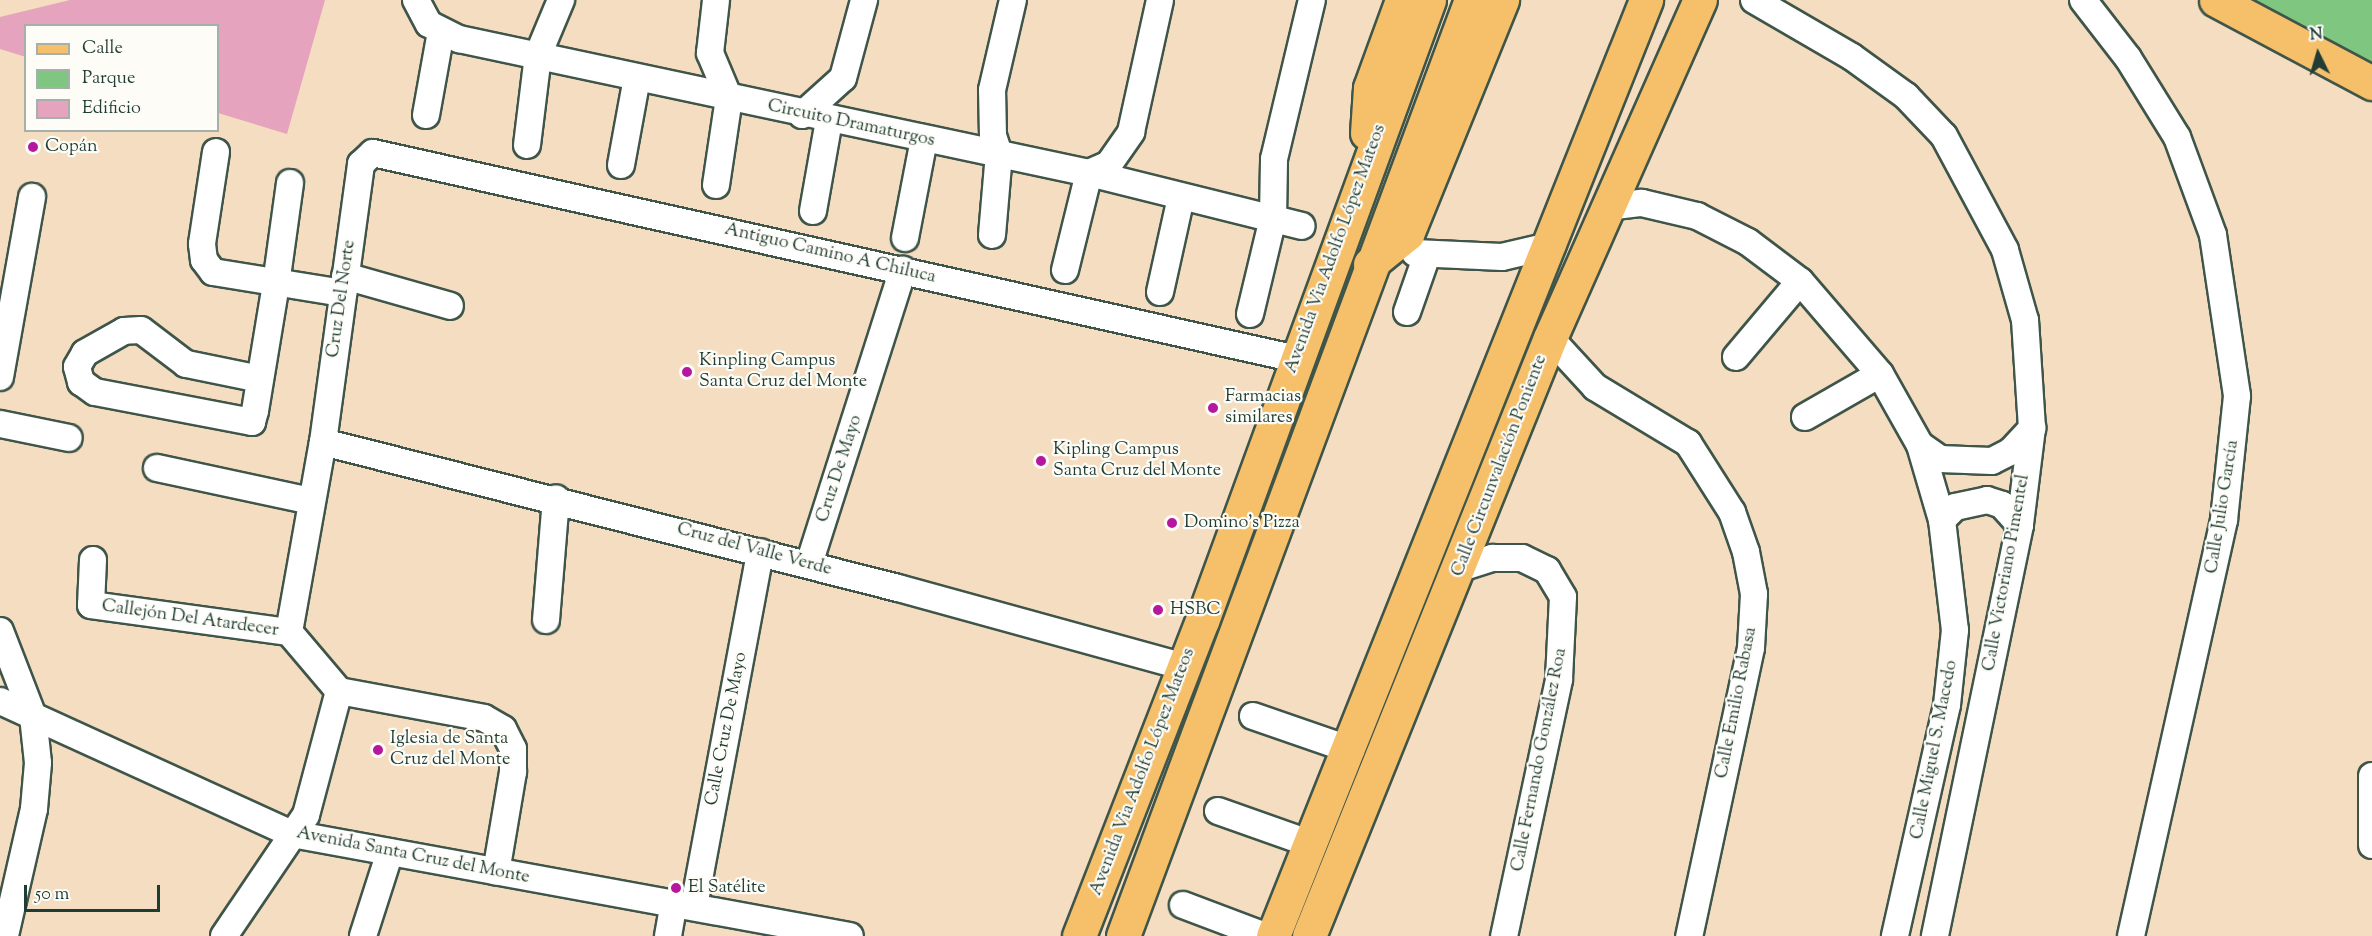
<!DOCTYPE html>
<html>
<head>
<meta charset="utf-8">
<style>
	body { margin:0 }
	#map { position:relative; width:2372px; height:936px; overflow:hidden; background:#f4ddc0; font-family:"Sorts Mill Goudy",serif }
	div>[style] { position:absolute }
	.green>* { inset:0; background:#7fc681 }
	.building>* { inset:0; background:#e5a3bd }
	.roads { filter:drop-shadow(2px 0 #3f5549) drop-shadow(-2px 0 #3f5549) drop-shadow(0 2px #3f5549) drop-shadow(0 -2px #3f5549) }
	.minor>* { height:26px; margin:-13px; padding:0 13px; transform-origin:13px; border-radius:13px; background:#fff }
	.major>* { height:33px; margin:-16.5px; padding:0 16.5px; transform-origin:16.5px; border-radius:16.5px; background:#f6c06b }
	.dots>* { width:16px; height:16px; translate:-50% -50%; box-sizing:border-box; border:3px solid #fdfcf7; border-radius:50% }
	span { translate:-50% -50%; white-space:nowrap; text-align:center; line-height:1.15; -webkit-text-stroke:4.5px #fdfcf7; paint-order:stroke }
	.street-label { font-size:18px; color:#1f3d34 }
	.poi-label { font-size:18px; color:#1f3d34 }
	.left { translate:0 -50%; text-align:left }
	.legend { position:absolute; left:24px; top:24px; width:195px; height:108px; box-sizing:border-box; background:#fdfcf7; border:2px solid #a4b0a9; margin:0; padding:8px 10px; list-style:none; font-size:18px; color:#1f3d34 }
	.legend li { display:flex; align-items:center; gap:12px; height:30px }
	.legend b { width:30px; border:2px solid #a4b0a9 }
	.north { position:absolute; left:2288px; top:24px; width:60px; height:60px; -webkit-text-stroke:4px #fdfcf7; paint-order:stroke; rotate:355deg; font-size:16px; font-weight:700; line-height:24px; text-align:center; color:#1f3d34 }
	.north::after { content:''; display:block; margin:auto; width:21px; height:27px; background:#1f3d34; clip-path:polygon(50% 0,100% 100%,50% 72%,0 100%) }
	.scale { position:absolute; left:24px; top:885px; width:136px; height:27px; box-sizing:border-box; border:3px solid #1f3d34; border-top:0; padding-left:8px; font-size:18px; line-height:21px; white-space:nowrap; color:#1f3d34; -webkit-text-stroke:4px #fdfcf7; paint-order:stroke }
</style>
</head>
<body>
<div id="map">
	<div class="green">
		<div style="clip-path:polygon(2234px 0,2372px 0,2372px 73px)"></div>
	</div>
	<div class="building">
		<div style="clip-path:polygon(70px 0,325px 0,287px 134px,218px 113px,218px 26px,26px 26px,26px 57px,0 49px,0 17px)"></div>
	</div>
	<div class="roads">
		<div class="minor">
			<div style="left:416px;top:0;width:27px;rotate:62deg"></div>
			<div style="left:429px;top:24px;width:34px;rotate:27deg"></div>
			<div style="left:459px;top:39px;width:644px;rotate:12.01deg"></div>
			<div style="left:1089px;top:173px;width:219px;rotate:14deg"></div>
			<div style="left:1754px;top:0;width:113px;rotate:30.2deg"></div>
			<div style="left:1852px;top:57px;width:67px;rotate:35.8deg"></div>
			<div style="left:1906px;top:96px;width:55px;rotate:46.5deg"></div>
			<div style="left:1944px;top:136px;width:129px;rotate:61.8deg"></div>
			<div style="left:2005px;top:250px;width:73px;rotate:74.1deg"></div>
			<div style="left:2025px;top:320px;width:108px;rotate:86.3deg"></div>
			<div style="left:2032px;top:428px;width:98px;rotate:97.1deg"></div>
			<div style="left:2020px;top:525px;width:420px;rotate:101.7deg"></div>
			<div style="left:2083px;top:0;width:73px;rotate:52.2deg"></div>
			<div style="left:2128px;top:58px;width:93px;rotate:58.2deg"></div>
			<div style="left:2177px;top:137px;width:104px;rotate:69.8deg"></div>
			<div style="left:2213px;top:235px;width:163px;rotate:81.5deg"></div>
			<div style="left:2237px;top:396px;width:125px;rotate:96deg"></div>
			<div style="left:2224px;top:520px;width:426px;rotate:102.6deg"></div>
			<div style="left:426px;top:115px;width:84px;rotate:-79.8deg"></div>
			<div style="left:802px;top:115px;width:55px;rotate:-42.1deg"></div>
			<div style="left:843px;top:78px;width:81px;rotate:-74.9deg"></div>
			<div style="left:527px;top:145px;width:91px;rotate:-83deg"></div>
			<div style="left:538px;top:55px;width:60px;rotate:-67.3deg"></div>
			<div style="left:216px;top:152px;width:93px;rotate:98.7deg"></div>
			<div style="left:202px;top:244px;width:16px;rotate:83deg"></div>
			<div style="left:204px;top:260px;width:15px;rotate:53deg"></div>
			<div style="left:213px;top:272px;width:132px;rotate:9.2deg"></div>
			<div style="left:621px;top:165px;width:88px;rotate:-79.6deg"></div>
			<div style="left:716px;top:185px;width:88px;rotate:-81.5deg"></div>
			<div style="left:729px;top:98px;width:49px;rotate:-112.9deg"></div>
			<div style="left:710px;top:53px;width:53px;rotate:-83.5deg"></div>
			<div style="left:1607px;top:207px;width:35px;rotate:-7deg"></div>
			<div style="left:1642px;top:203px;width:57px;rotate:13.3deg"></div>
			<div style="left:1697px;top:216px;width:57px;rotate:27deg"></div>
			<div style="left:1748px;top:242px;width:65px;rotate:36.9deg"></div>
			<div style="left:1800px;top:281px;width:123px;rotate:49.3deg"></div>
			<div style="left:1880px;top:374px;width:81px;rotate:60.6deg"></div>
			<div style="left:1920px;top:445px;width:78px;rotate:73.7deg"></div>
			<div style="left:1942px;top:520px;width:111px;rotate:83.3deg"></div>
			<div style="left:1955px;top:630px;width:75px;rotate:96.1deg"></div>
			<div style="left:1947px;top:705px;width:237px;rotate:102.7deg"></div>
			<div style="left:813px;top:211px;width:92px;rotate:-80deg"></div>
			<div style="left:992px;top:235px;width:81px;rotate:-85.1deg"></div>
			<div style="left:999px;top:154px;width:19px;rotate:-108deg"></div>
			<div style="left:993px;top:136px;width:46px;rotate:-91.2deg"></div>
			<div style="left:992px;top:90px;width:92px;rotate:-76.9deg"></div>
			<div style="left:905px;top:238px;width:101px;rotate:-79.1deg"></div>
			<div style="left:1415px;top:253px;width:87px;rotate:2.6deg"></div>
			<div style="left:1502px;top:257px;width:52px;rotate:-13.2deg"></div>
			<div style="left:1065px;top:270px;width:100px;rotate:-76.1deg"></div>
			<div style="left:1089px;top:173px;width:22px;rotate:-24deg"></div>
			<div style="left:1109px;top:164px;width:39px;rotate:-55deg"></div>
			<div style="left:1131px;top:132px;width:135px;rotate:-77.6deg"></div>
			<div style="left:345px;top:276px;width:109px;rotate:15.9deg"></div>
			<div style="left:1160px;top:292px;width:97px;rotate:-77.5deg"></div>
			<div style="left:1407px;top:312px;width:60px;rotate:-70.7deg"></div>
			<div style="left:1250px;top:314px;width:99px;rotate:-76.5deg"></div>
			<div style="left:1273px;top:218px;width:59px;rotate:-89deg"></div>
			<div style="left:1274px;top:159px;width:163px;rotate:-76.6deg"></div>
			<div style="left:1550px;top:338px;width:67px;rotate:47.4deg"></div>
			<div style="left:1595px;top:387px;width:109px;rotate:31.1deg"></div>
			<div style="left:1688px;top:443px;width:82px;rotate:57.5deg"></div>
			<div style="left:1732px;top:512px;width:42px;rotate:70.7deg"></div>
			<div style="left:1746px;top:552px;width:43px;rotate:79.2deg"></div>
			<div style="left:1754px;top:594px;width:54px;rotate:93.2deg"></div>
			<div style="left:1751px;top:648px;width:295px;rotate:102.1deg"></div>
			<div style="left:1736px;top:357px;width:99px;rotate:-49.9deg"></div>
			<div style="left:0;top:377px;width:183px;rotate:-79.9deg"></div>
			<div style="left:260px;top:379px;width:76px;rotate:-168.5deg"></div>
			<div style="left:186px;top:364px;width:56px;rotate:-142.9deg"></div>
			<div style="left:141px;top:330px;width:17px;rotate:177deg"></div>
			<div style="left:124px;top:331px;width:45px;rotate:150.6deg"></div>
			<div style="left:85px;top:353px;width:16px;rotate:120deg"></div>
			<div style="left:77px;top:367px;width:16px;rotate:75deg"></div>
			<div style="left:81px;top:382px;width:17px;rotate:36deg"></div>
			<div style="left:95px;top:392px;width:160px;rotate:10.8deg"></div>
			<div style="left:252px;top:422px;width:11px;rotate:-75deg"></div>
			<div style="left:255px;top:411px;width:129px;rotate:-80.6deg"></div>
			<div style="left:276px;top:284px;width:102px;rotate:-82.1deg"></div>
			<div style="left:1805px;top:417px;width:86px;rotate:-29.8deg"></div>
			<div style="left:0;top:424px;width:70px;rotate:11.5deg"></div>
			<div style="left:323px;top:442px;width:593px;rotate:14.25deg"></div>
			<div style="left:898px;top:588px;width:297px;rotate:15.4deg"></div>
			<div style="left:1920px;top:445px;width:24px;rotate:35deg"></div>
			<div style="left:1940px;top:459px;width:52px;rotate:2.2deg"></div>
			<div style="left:1992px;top:461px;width:20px;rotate:-27deg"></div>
			<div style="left:2010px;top:452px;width:33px;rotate:-47deg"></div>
			<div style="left:157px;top:468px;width:157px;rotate:12.1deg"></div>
			<div style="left:1942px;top:520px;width:18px;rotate:-45deg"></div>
			<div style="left:1955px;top:507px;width:33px;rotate:-12deg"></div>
			<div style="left:1987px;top:500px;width:16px;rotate:18deg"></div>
			<div style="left:2002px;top:505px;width:27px;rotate:48deg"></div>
			<div style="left:93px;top:560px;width:45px;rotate:92.5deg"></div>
			<div style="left:91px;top:605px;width:200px;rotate:7.8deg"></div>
			<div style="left:809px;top:564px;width:309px;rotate:-72.3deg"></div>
			<div style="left:1461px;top:568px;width:33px;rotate:-18deg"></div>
			<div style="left:1492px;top:558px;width:30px"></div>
			<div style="left:1522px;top:558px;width:28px;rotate:26deg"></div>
			<div style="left:1547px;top:570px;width:31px;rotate:59deg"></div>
			<div style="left:1563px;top:597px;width:83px;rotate:92.8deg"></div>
			<div style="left:1559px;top:680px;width:262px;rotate:102.1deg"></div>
			<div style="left:546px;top:620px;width:122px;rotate:-85.3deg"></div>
			<div style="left:0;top:631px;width:91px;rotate:68.8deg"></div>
			<div style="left:33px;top:716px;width:47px;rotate:83.9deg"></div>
			<div style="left:38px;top:763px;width:46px;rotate:95deg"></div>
			<div style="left:34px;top:809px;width:130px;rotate:102.9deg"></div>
			<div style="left:289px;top:632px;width:193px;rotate:-79.9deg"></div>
			<div style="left:323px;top:442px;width:281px;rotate:-82.2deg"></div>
			<div style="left:361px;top:164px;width:16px;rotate:-43deg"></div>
			<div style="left:373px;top:153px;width:947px;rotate:12.57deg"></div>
			<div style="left:289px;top:632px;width:77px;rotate:49.7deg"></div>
			<div style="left:339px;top:691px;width:147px;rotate:10.5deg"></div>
			<div style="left:484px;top:718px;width:22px;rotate:30deg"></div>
			<div style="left:503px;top:729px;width:22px;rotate:63deg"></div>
			<div style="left:513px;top:749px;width:23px;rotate:90deg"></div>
			<div style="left:513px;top:772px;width:101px;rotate:99.6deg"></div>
			<div style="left:0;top:701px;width:321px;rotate:24.5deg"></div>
			<div style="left:292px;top:834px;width:567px;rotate:10.36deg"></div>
			<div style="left:1253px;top:716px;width:104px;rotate:19.1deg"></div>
			<div style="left:2372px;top:776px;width:69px;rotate:90deg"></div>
			<div style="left:1218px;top:811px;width:99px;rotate:19.5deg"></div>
			<div style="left:1183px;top:905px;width:88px;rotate:20.7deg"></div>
			<div style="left:694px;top:906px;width:360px;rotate:-79.4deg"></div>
			<div style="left:224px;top:936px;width:146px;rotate:-55.9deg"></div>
			<div style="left:306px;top:815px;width:128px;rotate:-75.1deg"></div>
			<div style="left:363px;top:936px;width:88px;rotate:-72.2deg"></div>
			<div style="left:668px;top:936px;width:35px;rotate:-80deg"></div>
		</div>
		<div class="major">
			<div style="left:2216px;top:0;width:177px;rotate:28deg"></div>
			<div style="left:1367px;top:133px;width:45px;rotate:-86.2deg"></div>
			<div style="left:1370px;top:88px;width:94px;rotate:-70deg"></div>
			<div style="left:1370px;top:264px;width:48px;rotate:-39deg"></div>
			<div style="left:1407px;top:234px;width:253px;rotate:-67.9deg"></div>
			<div style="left:1079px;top:936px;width:338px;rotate:-68.7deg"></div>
			<div style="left:1202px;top:621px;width:661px;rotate:-69.92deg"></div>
			<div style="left:1123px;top:936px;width:999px;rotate:-69.61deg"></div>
			<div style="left:1273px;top:936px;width:1008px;rotate:-68.27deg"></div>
			<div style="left:1309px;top:936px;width:645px;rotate:-68.05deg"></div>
			<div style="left:1550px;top:338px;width:370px;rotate:-66.1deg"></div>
		</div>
	</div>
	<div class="dots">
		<div style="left:33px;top:147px;background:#b5179e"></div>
		<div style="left:687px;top:372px;background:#b5179e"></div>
		<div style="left:1213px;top:408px;background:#b5179e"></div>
		<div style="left:1041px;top:461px;background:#b5179e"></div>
		<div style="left:1172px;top:523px;background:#b5179e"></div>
		<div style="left:1158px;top:610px;background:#b5179e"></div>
		<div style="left:378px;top:750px;background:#b5179e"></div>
		<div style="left:676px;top:888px;background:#b5179e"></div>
	</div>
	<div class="street-label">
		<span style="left:851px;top:124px;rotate:12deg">Circuito Dramaturgos</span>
		<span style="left:1336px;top:249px;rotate:-70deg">Avenida Via Adolfo López Mateos</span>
		<span style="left:830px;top:254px;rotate:13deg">Antiguo Camino A Chiluca</span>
		<span style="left:342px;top:299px;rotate:-82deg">Cruz Del Norte</span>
		<span style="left:1500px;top:466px;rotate:-69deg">Calle Circunvalación Poniente</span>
		<span style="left:840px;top:469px;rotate:-72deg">Cruz De Mayo</span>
		<span style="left:2223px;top:507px;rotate:-81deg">Calle Julio García</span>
		<span style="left:754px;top:550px;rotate:15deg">Cruz del Valle Verde</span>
		<span style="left:2007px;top:573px;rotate:-80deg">Calle Victoriano Pimentel</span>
		<span style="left:190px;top:619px;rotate:8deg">Callejón Del Atardecer</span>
		<span style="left:1737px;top:703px;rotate:-79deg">Calle Emilio Rabasa</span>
		<span style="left:727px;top:729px;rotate:-79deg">Calle Cruz De Mayo</span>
		<span style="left:1935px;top:750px;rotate:-79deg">Calle Miguel S. Macedo</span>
		<span style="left:1540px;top:760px;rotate:-79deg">Calle Fernando González Roa</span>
		<span style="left:1143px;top:772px;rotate:-69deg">Avenida Via Adolfo López Mateos</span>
		<span style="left:413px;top:856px;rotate:11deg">Avenida Santa Cruz del Monte</span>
	</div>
	<div class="poi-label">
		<span class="left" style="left:45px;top:147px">Copán</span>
		<span class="left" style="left:699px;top:372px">Kinpling Campus<br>Santa Cruz del Monte</span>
		<span class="left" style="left:1225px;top:408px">Farmacias<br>similares</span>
		<span class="left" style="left:1053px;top:461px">Kipling Campus<br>Santa Cruz del Monte</span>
		<span class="left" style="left:1184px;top:523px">Domino's Pizza</span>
		<span class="left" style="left:1170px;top:610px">HSBC</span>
		<span class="left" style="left:390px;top:750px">Iglesia de Santa<br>Cruz del Monte</span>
		<span class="left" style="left:688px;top:888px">El Satélite</span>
	</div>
	<ul class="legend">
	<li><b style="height:8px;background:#f6c06b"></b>Calle</li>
	<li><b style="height:16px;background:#7fc681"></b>Parque</li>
	<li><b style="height:16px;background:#e5a3bd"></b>Edificio</li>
	</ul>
	<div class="north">N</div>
	<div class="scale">50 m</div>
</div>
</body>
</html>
